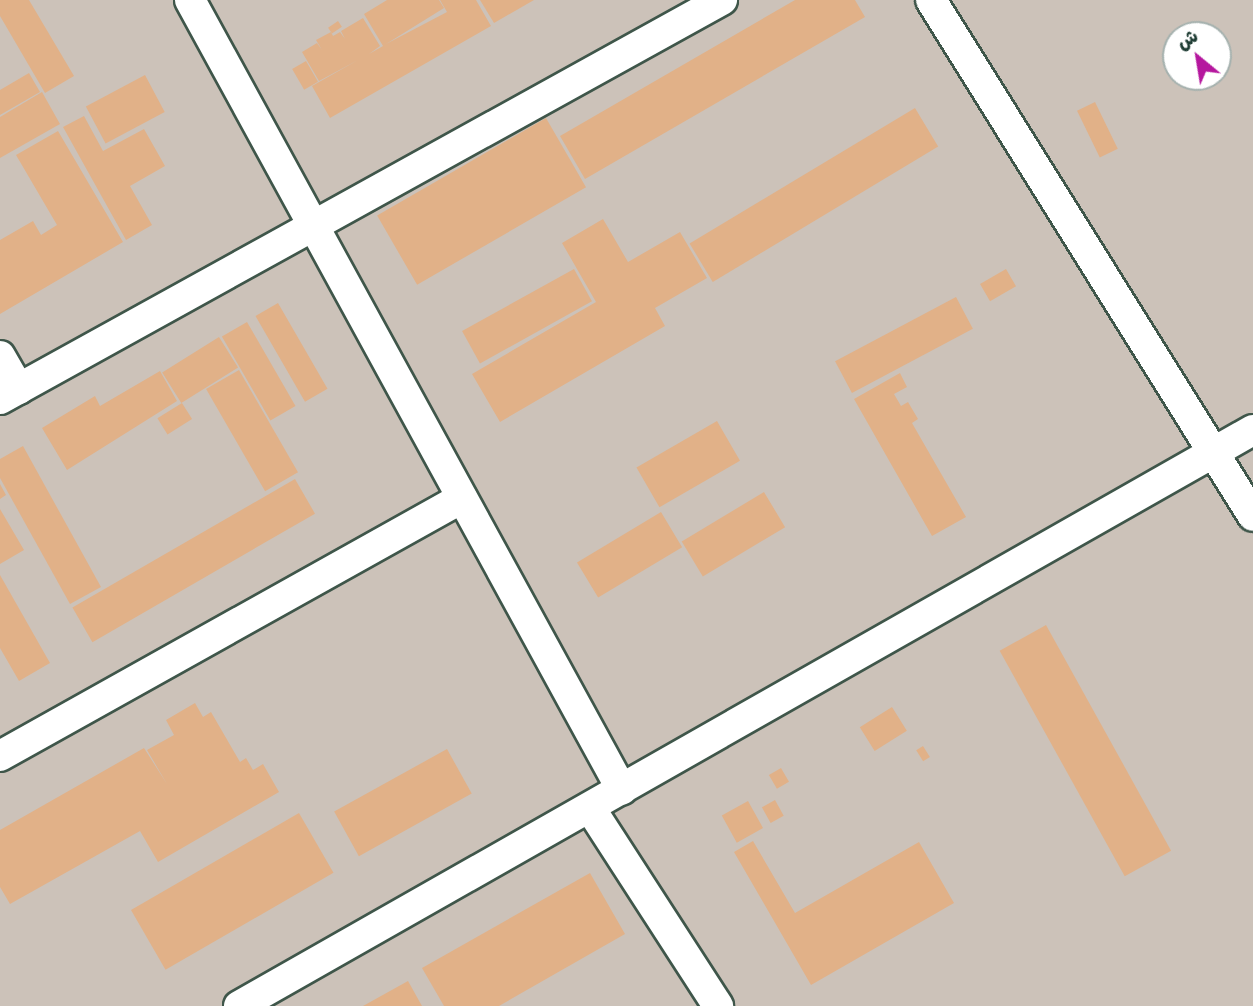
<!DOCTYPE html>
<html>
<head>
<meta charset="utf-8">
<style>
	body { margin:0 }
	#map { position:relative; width:1253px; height:1006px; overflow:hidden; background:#f3e3c9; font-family:"Shantell Sans","Playpen Sans Arabic",sans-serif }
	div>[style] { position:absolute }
	.industrial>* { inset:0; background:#ccc2b9 }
	.building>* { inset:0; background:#e1b188; transform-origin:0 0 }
	.roads { filter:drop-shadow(2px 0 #3f564a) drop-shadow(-2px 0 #3f564a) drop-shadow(0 2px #3f564a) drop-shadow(0 -2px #3f564a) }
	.minor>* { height:30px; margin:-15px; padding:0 15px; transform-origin:15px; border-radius:15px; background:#fff }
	span { translate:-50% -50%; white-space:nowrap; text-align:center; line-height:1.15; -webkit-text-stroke:6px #fff; paint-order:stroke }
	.north { position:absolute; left:1162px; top:21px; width:70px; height:70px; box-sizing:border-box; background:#fff; border:2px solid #a5b1ae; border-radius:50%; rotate:330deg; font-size:19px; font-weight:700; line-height:28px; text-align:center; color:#1f3d34 }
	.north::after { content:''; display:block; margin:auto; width:24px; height:32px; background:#b5179e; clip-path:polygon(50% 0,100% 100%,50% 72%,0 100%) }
</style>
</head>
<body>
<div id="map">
	<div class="industrial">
		<div style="clip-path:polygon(evenodd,0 0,1253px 0,1253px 1006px,0 1006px,0 0,1176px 35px,1218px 35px,1218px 77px,1176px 77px,1176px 35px)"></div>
	</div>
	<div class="building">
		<div style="clip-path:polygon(0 0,29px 0,74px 76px,45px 93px,0 16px)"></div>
		<div style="clip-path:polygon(387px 0,439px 0,444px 8px,386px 44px,447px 12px,440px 0,476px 0,491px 26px,330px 118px,312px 86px,358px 60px,319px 81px,302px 52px,317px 43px,322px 50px,316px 40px,331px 32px,333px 36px,340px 32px,345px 39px,341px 31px,363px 18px,380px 46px,369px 54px,383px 46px,364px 14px)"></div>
		<div style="clip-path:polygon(480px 0,534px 0,494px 23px)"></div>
		<div style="clip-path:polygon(795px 0,855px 0,865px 17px,585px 179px,560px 136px)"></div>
		<div style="left:338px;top:21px;width:7px;height:12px;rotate:56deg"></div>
		<div style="left:306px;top:61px;width:24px;height:16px;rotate:60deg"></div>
		<div style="clip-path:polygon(29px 73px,40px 92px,0 115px,0 90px)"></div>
		<div style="left:145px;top:75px;width:42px;height:67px;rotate:62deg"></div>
		<div style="clip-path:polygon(42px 92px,60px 124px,0 158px,0 117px)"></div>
		<div style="left:1095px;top:102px;width:52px;height:20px;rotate:64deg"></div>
		<div style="left:915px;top:108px;width:45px;height:263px;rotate:59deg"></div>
		<div style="clip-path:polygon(84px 116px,103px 151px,144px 129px,165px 166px,130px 186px,152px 225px,126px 240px,63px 127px)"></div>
		<div style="left:546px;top:118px;width:80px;height:195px;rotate:60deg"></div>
		<div style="clip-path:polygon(58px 131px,123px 242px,0 314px,0 240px,33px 221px,41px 235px,57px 225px,16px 155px)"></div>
		<div style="clip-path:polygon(603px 219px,628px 262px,680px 232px,707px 278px,655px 308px,665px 326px,500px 422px,472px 374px,596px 302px,562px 243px)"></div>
		<div style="left:574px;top:269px;width:37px;height:128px;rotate:61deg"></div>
		<div style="left:1006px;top:269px;width:20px;height:30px;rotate:60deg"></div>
		<div style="left:956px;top:297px;width:36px;height:137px;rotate:62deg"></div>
		<div style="left:278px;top:303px;width:99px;height:26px;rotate:60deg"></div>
		<div style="left:247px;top:322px;width:97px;height:29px;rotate:60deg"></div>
		<div style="left:219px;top:337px;width:36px;height:67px;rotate:58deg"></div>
		<div style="left:239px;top:370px;width:118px;height:38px;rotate:60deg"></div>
		<div style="clip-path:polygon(160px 371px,177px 401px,67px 470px,42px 428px,95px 396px,100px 406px)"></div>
		<div style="clip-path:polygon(900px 373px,907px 387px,894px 394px,901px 406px,908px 402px,918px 419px,912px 423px,966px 517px,932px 536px,854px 399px)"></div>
		<div style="left:182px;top:403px;width:19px;height:29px;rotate:58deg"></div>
		<div style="left:717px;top:421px;width:46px;height:93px;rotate:60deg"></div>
		<div style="clip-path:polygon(23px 446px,101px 587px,70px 604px,0 478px,0 459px)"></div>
		<div style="left:295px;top:479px;width:40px;height:257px;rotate:60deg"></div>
		<div style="clip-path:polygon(0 484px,6px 495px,0 499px)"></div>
		<div style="left:764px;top:492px;width:41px;height:96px;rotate:59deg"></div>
		<div style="clip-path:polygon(0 509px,24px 550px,0 564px)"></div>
		<div style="left:661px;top:512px;width:41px;height:98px;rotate:59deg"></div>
		<div style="clip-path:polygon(0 575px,50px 663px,19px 681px,0 648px)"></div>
		<div style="left:1046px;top:625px;width:258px;height:53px;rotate:61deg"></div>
		<div style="clip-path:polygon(195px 703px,203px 717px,211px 712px,240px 762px,246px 758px,253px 770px,263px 764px,279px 792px,158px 862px,140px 831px,10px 904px,0 887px,0 830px,144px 748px,167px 784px,147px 750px,174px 735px,166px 720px)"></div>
		<div style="left:892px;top:707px;width:28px;height:38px;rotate:58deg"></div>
		<div style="left:923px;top:746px;width:13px;height:8px;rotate:58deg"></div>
		<div style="left:447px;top:749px;width:51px;height:129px;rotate:61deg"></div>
		<div style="left:781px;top:768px;width:16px;height:14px;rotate:60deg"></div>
		<div style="left:775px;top:800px;width:18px;height:15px;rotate:61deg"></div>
		<div style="left:748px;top:801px;width:31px;height:30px;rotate:61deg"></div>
		<div style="left:299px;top:813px;width:69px;height:194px;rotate:60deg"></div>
		<div style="clip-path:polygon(753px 841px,795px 913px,919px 842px,954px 903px,811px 985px,734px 852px)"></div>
		<div style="clip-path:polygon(590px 873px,625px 934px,499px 1006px,444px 1006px,422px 968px)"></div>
		<div style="clip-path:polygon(408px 981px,422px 1006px,363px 1006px)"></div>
	</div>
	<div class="roads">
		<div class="minor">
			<div style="left:190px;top:0;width:900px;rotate:61.33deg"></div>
			<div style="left:931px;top:0;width:608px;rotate:58.03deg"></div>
			<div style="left:0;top:356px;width:38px;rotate:60deg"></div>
			<div style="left:0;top:399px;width:825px;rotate:-28.93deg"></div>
			<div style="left:0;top:756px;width:529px;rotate:-29.18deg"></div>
			<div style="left:590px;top:808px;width:236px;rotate:57.1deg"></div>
			<div style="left:239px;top:1006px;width:1166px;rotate:-29.6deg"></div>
		</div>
	</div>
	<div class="north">ش</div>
</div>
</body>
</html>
